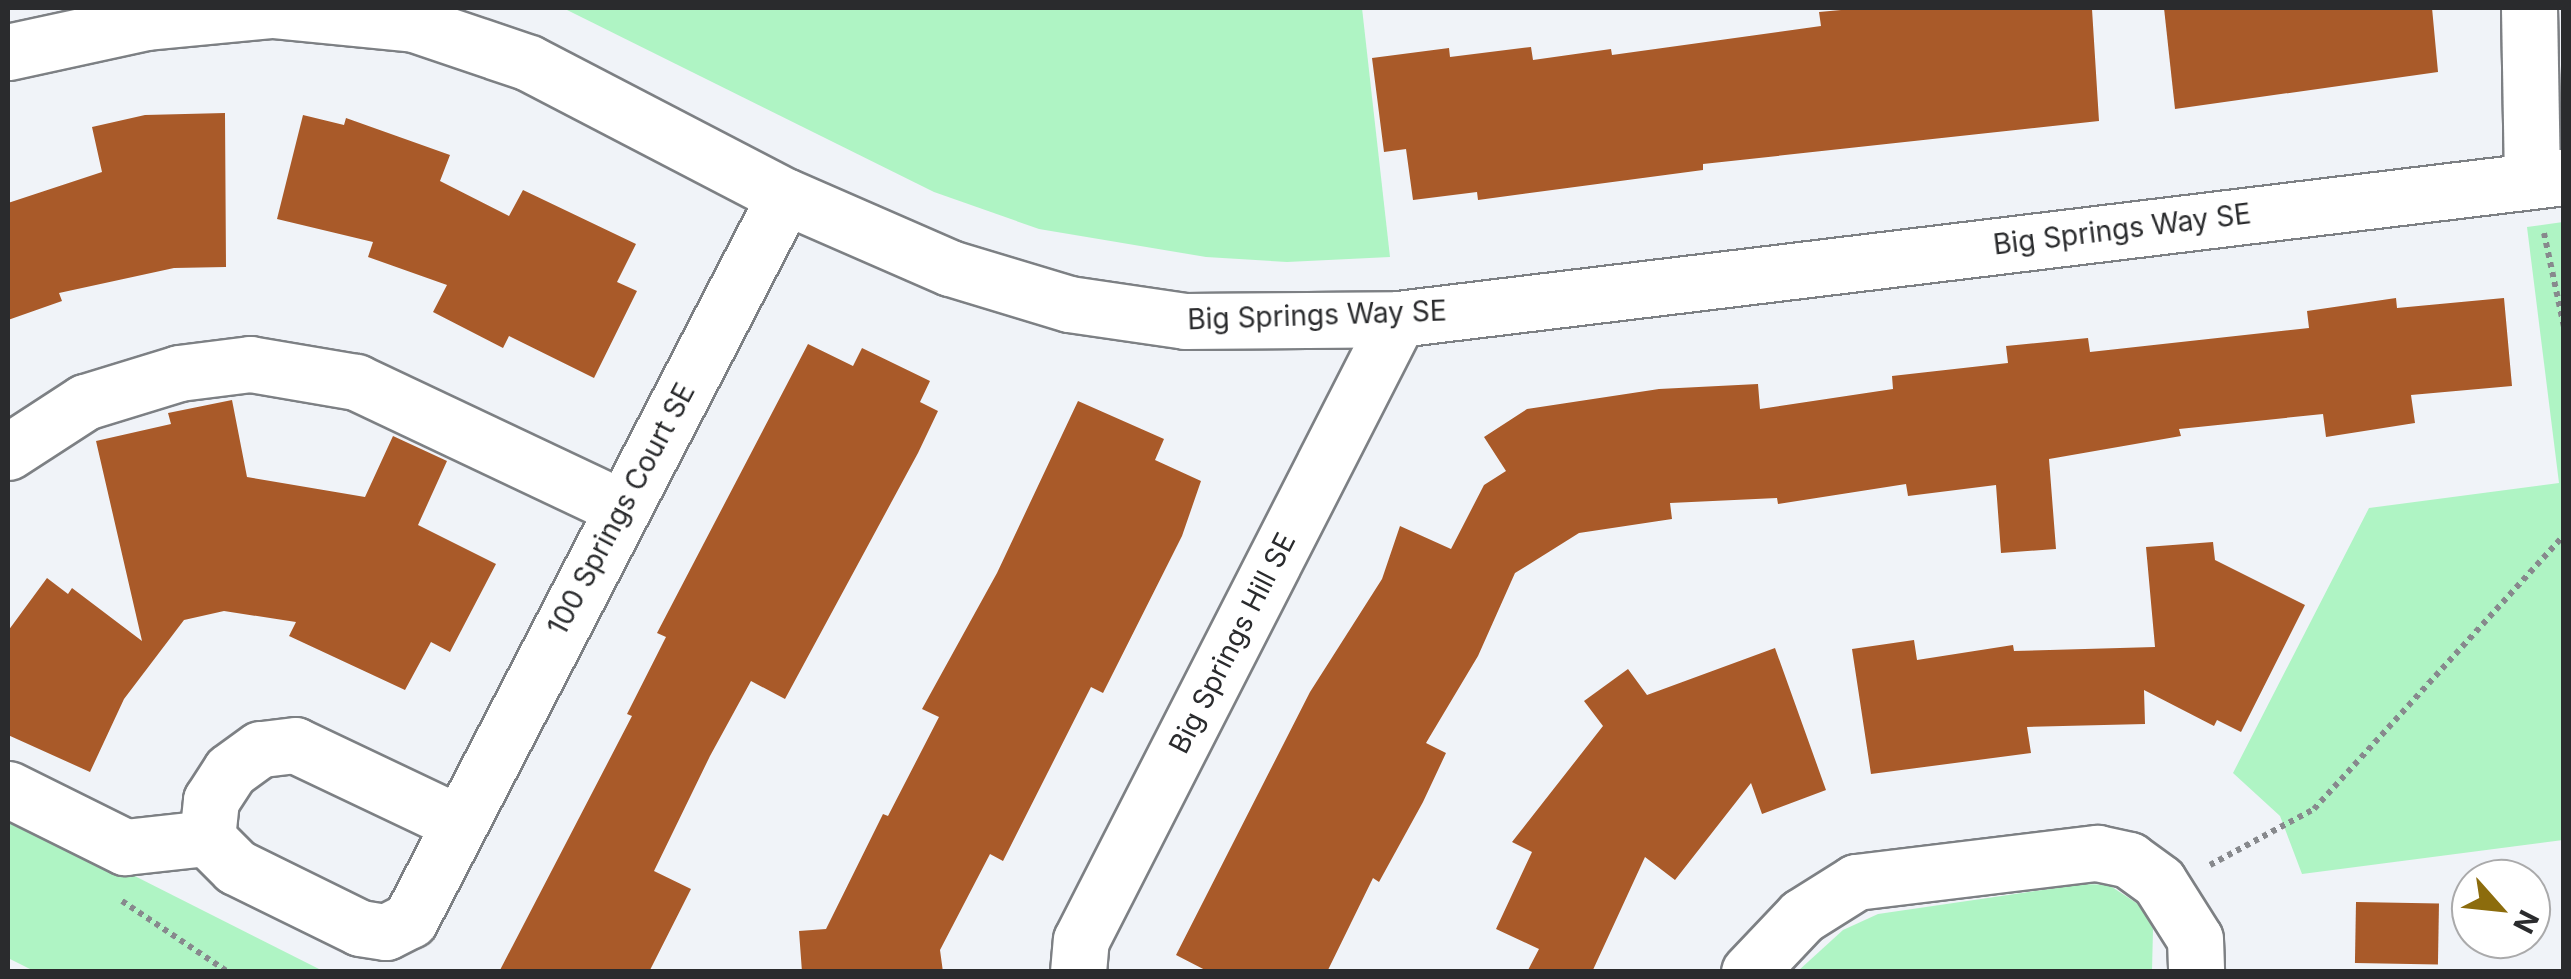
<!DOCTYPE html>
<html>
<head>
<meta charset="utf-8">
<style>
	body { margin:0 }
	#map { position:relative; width:2571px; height:979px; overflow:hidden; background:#f0f3f8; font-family:Inter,sans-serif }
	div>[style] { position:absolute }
	.green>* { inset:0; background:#aff4c4 }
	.building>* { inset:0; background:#a95a29; transform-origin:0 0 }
	.path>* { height:6px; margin-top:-3px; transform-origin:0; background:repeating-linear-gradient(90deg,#87898d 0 5px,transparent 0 10px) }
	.roads { filter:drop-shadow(2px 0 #7d8084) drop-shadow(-2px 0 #7d8084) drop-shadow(0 2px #7d8084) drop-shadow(0 -2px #7d8084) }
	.minor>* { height:55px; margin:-27.5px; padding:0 27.5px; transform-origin:27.5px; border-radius:27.5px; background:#fff }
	span { translate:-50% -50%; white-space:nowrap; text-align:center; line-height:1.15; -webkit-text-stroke:10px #fff; paint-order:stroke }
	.street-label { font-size:28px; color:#2a2b2d }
	.frame { position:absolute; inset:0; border:10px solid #2a2b2d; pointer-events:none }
	.north { position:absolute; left:2451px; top:859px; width:100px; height:100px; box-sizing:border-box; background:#fff; border:2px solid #aaaaab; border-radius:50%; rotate:117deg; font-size:28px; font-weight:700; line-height:40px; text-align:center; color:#2a2b2d }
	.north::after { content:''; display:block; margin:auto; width:35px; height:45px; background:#8c6c0d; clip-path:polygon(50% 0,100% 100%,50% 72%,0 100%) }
</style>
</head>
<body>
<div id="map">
	<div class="green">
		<div style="clip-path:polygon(563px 8px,1362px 8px,1390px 257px,1287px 262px,1206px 257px,1039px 229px,934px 192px)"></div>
		<div style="clip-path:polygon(2563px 222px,2563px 840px,2302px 874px,2280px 816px,2233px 773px,2369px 508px,2559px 483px,2527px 227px)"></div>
		<div style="clip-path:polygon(8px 812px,323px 971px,34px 971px,8px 958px)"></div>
		<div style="clip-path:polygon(2084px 884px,2109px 885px,2141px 906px,2153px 929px,2152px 971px,1798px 971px,1843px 930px,1878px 914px)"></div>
	</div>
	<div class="building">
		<div style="clip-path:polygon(1863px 8px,2092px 9px,2099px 121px,1703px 164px,1703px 170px,1478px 200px,1477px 192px,1413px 200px,1406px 149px,1384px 152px,1372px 58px,1449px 48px,1450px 57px,1531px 47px,1533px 60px,1611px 49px,1612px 55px,1821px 26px,1819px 12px)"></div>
		<div style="clip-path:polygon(2164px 8px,2432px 8px,2438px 72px,2175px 109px)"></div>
		<div style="clip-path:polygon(225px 113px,226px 267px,174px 268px,59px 293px,62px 301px,8px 320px,8px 203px,102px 172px,92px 127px,145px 115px)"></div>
		<div style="clip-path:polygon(303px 115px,344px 125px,346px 118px,450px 155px,440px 181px,509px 216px,523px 190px,636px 244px,617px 282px,637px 291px,594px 378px,509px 336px,503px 348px,433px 312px,447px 285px,368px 257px,373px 242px,277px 219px)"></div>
		<div style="clip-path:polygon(2396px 298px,2397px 308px,2504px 298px,2512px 386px,2411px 395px,2415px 423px,2326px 437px,2323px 414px,2179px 429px,2181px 436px,2049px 459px,2056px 549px,2001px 553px,1996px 485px,1908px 496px,1906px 484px,1778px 504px,1777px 498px,1670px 503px,1672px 519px,1579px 533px,1515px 573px,1478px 656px,1426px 743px,1446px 753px,1423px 802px,1379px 882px,1373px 878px,1327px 972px,1209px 972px,1176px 955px,1310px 692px,1382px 579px,1400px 526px,1451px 549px,1484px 485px,1506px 471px,1484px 437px,1527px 409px,1659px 389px,1758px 384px,1760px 409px,1893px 389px,1892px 376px,2008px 363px,2006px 346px,2088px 338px,2090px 352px,2309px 328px,2307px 311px)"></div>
		<div style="clip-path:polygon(808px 344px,853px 366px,862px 348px,930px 381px,920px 402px,938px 411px,918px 453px,785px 699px,751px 681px,710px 756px,654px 871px,691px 889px,649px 972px,499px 972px,632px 716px,627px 714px,666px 637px,657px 633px)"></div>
		<div style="clip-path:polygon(232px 400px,247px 477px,365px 497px,393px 436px,447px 461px,418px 525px,496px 564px,450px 652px,431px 642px,405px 690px,289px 636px,296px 622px,224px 611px,184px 620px,124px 699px,90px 772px,8px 735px,8px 631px,47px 578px,68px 594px,72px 588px,142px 641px,96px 441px,171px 424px,168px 413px)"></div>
		<div style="clip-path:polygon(1078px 401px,1164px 439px,1155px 460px,1201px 481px,1182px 536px,1103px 693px,1091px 687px,1003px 861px,990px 854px,940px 950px,943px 972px,802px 972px,799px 931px,826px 929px,883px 814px,888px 816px,939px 717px,922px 709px,997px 573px)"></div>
		<div style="clip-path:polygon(2213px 542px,2215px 560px,2305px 605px,2241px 732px,2217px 720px,2214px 726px,2144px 690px,2145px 724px,2027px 727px,2031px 753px,1871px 774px,1852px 649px,1914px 640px,1917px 660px,2013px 645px,2014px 651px,2155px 647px,2146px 547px)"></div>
		<div style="clip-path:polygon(1775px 648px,1826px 790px,1762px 814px,1751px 783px,1675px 880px,1645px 857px,1592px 972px,1527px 972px,1539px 949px,1496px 929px,1532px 852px,1512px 842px,1603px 726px,1584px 701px,1628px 669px,1647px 695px)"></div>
		<div style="left:2356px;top:902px;width:83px;height:61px;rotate:1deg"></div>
	</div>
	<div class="path">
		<div style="left:2544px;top:233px;width:96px;rotate:78deg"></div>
		<div style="left:2210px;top:865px;width:118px;rotate:-28.3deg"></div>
		<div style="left:2314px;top:809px;width:371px;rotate:-47.6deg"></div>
		<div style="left:122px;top:901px;width:128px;rotate:33.8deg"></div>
	</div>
	<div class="roads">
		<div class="minor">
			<div style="left:2529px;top:8px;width:170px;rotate:89deg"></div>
			<div style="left:8px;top:52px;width:142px;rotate:-12.2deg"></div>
			<div style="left:147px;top:22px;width:126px;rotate:-5.5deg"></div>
			<div style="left:272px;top:10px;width:143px;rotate:5.6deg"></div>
			<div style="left:414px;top:24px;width:121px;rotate:18.7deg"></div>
			<div style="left:529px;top:63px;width:288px;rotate:27.5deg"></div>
			<div style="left:785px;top:196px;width:180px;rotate:23.6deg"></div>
			<div style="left:950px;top:268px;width:124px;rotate:16.8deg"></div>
			<div style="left:1069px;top:304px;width:117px;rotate:8.3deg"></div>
			<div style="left:1185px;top:321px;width:213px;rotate:-0.5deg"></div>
			<div style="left:1398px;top:319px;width:1175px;rotate:-6.94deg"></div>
			<div style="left:8px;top:452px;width:92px;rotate:-33deg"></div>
			<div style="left:85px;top:402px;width:98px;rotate:-17.1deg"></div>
			<div style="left:179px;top:373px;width:72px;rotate:-7.2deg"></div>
			<div style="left:250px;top:364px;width:108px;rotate:9.6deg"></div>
			<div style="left:356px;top:382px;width:294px;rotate:25.3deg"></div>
			<div style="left:8px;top:789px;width:131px;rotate:26.4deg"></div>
			<div style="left:125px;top:847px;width:82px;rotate:-6.3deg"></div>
			<div style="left:457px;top:822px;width:179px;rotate:-154.6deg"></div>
			<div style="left:295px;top:745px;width:35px;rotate:173deg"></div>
			<div style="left:260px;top:749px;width:37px;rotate:144deg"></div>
			<div style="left:230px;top:771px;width:35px;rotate:123deg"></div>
			<div style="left:211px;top:800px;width:38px;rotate:96deg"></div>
			<div style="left:207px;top:838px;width:41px;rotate:45deg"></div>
			<div style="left:236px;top:867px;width:138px;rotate:26.2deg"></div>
			<div style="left:360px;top:928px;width:26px;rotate:9deg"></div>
			<div style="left:386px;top:932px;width:27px;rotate:-27deg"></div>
			<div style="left:410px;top:920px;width:815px;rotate:-62.62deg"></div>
			<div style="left:1078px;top:972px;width:32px;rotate:-85deg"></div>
			<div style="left:1081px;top:940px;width:697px;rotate:-62.96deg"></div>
			<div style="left:1749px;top:972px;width:77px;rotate:-46.6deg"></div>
			<div style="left:1802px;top:916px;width:64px;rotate:-32.2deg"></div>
			<div style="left:1856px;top:882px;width:243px;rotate:-6.9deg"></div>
			<div style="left:2097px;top:853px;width:33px;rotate:12deg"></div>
			<div style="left:2129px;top:860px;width:37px;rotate:36deg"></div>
			<div style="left:2159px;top:882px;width:67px;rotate:57.7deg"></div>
			<div style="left:2195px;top:939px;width:33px;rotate:88deg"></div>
		</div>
	</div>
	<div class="street-label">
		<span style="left:2122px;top:229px;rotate:-7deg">Big Springs Way SE</span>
		<span style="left:1317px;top:315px;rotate:-2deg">Big Springs Way SE</span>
		<span style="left:621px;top:509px;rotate:-62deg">100 Springs Court SE</span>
		<span style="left:1232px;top:643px;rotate:-63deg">Big Springs Hill SE</span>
	</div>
	<div class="frame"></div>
	<div class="north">N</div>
</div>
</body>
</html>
